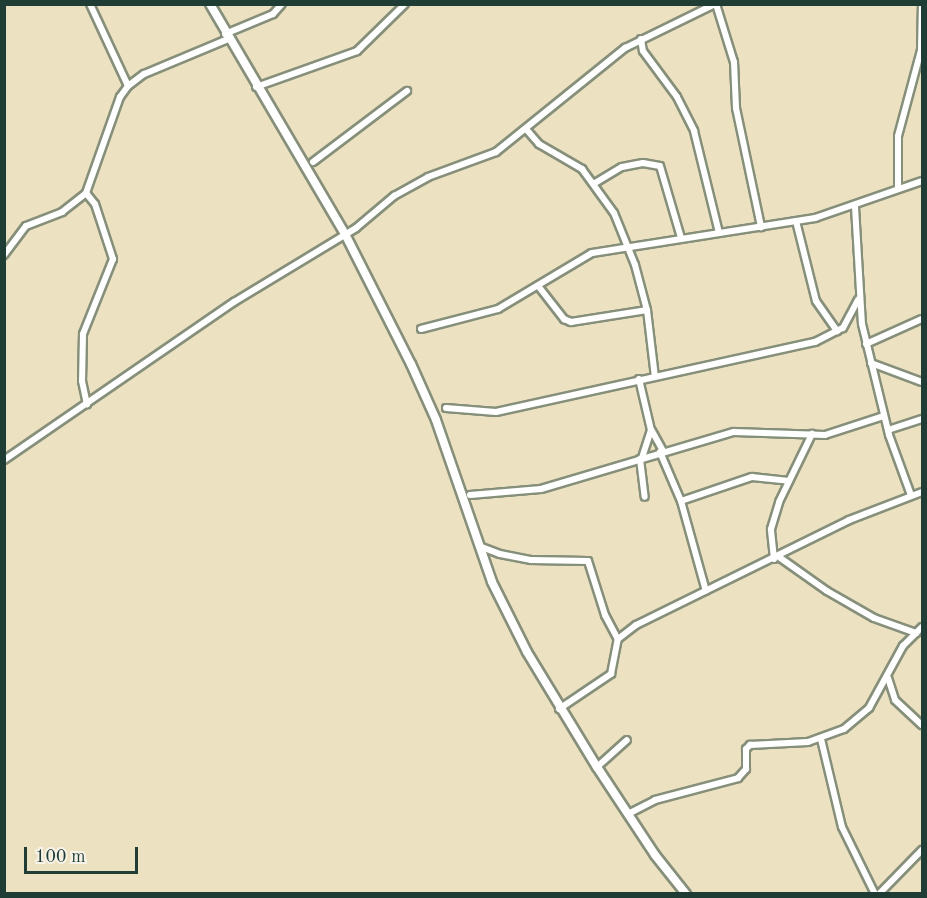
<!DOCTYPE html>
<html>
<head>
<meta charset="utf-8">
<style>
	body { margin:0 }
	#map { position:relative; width:927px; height:898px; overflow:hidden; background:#ece1c1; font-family:"Old Standard TT",serif }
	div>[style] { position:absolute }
	.roads { filter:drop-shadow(2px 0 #868f7a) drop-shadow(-2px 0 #868f7a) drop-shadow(0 2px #868f7a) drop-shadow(0 -2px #868f7a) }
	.street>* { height:6px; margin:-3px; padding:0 3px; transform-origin:3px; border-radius:3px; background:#fff }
	.secondary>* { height:8px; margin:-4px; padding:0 4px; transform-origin:4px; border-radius:4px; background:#fff }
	span { translate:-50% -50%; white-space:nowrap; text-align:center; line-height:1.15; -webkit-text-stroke:4.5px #f7f3e8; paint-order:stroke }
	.frame { position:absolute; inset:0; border:6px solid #1f3d34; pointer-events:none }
	.scale { position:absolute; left:24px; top:847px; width:114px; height:27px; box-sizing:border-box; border:3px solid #1f3d34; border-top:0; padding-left:8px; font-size:18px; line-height:21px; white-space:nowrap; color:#1f3d34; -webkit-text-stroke:4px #f7f3e8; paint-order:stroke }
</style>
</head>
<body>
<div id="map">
	<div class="roads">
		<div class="street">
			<div style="left:90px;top:4px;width:90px;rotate:65.1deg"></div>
			<div style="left:716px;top:4px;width:61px;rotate:72.8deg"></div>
			<div style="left:734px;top:62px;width:46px;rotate:87.5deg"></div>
			<div style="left:736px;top:108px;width:122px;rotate:78.1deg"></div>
			<div style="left:225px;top:34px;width:52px;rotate:-22.6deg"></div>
			<div style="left:273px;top:14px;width:13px;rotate:-48deg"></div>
			<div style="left:641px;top:39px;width:12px;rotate:81deg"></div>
			<div style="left:643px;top:51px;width:57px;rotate:53.5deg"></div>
			<div style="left:677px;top:97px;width:38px;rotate:63deg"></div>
			<div style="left:694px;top:131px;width:105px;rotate:76.2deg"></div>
			<div style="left:256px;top:87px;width:107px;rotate:-19.6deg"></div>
			<div style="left:357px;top:51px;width:67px;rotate:-44.4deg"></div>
			<div style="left:526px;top:129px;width:20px;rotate:49deg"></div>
			<div style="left:539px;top:144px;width:50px;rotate:30.2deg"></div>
			<div style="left:582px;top:169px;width:54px;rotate:54deg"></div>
			<div style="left:614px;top:213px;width:56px;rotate:68deg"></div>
			<div style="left:635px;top:265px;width:47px;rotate:75.1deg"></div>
			<div style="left:647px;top:310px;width:67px;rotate:83.2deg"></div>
			<div style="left:313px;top:162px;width:118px;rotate:-37.1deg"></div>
			<div style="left:595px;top:183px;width:31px;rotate:-31deg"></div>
			<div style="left:622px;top:167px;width:21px;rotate:-11deg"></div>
			<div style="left:643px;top:163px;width:17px;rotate:10deg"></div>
			<div style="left:660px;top:166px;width:75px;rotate:73.7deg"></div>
			<div style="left:898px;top:188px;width:52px;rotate:-90deg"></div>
			<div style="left:898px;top:136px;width:89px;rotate:-75deg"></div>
			<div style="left:921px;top:50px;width:46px;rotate:-88.8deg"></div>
			<div style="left:86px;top:193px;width:14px;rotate:51deg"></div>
			<div style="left:95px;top:204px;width:58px;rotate:71.9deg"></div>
			<div style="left:113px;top:259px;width:81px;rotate:111.8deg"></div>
			<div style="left:83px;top:334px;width:47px;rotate:91.2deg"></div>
			<div style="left:82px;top:381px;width:24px;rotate:78deg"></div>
			<div style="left:855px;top:207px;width:117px;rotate:86.6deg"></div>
			<div style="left:862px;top:324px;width:114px;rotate:76.3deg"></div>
			<div style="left:889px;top:435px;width:64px;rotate:69.9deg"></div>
			<div style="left:796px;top:221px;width:82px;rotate:76deg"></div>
			<div style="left:816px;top:301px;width:37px;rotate:55deg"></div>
			<div style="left:4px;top:255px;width:36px;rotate:-53deg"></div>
			<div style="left:26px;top:226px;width:39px;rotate:-21deg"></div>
			<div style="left:62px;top:212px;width:31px;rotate:-38deg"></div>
			<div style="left:86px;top:193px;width:102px;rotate:-70.5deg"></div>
			<div style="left:120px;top:97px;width:14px;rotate:-54deg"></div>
			<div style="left:128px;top:86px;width:20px;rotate:-37deg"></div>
			<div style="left:144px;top:74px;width:91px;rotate:-22.6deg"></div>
			<div style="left:539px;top:287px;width:41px;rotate:52deg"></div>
			<div style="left:564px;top:319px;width:8px;rotate:23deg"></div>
			<div style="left:571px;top:322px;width:77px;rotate:-9deg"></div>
			<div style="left:421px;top:329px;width:80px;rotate:-14.6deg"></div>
			<div style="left:498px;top:309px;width:109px;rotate:-30.8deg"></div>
			<div style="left:592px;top:253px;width:226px;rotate:-8.9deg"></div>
			<div style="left:815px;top:218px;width:113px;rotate:-19.1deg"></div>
			<div style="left:866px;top:344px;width:61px;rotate:-24.1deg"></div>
			<div style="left:871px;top:363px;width:54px;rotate:20.4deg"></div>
			<div style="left:639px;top:379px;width:52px;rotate:76.8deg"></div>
			<div style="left:651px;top:430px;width:29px;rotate:108deg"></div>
			<div style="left:446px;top:408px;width:50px;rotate:4.6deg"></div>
			<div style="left:496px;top:412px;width:327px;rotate:-12.4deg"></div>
			<div style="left:815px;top:342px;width:31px;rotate:-27deg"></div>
			<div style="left:843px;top:328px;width:32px;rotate:-62deg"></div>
			<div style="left:888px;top:430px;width:36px;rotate:-18deg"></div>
			<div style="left:652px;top:431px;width:23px;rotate:61deg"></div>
			<div style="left:660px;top:452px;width:53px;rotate:66.8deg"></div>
			<div style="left:681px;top:501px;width:93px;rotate:74.5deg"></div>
			<div style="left:640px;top:459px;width:38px;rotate:83deg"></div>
			<div style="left:4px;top:460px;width:279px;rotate:-34.5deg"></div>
			<div style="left:234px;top:302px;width:143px;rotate:-31.2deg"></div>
			<div style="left:356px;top:228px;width:50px;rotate:-40.1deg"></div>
			<div style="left:394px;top:196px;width:39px;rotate:-29deg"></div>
			<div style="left:428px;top:177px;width:72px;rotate:-20.2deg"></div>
			<div style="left:496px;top:152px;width:166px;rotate:-38.9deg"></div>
			<div style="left:625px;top:48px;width:100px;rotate:-26.1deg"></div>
			<div style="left:470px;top:495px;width:71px;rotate:-4.8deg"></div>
			<div style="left:541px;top:489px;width:201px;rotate:-16.5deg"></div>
			<div style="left:734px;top:432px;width:91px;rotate:1.9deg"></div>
			<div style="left:825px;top:435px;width:62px;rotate:-17.9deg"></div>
			<div style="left:681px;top:501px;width:75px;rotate:-18.7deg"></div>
			<div style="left:752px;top:477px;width:37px;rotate:6deg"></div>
			<div style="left:479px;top:546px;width:22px;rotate:21deg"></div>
			<div style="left:500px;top:554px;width:32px;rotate:11deg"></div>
			<div style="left:531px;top:560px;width:57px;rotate:1deg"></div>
			<div style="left:588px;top:561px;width:57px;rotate:72.5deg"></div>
			<div style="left:605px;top:615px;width:27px;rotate:62deg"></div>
			<div style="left:779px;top:557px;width:59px;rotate:35.3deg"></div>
			<div style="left:827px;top:591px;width:54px;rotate:29.9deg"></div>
			<div style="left:874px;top:618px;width:45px;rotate:19.7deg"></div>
			<div style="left:774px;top:559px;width:30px;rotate:-96deg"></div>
			<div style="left:771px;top:529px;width:28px;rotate:-73deg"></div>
			<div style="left:779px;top:502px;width:76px;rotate:-64.1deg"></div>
			<div style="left:888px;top:678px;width:23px;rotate:72deg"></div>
			<div style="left:895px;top:700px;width:37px;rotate:43deg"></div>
			<div style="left:559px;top:709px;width:63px;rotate:-33.9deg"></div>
			<div style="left:611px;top:674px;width:36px;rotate:-79deg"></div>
			<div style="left:618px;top:639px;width:23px;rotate:-38deg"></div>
			<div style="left:636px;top:625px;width:237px;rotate:-26.2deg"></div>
			<div style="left:849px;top:520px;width:78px;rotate:-21deg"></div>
			<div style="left:821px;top:739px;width:90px;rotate:76.6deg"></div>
			<div style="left:842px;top:827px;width:75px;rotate:63.8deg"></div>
			<div style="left:597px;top:767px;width:40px;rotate:-42deg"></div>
			<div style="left:628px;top:814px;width:30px;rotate:-27deg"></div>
			<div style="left:655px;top:800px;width:86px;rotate:-14.8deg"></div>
			<div style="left:738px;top:778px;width:12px;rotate:-48deg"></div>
			<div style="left:746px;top:769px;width:20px;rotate:-90deg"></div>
			<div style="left:746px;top:749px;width:6px;rotate:-45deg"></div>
			<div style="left:750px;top:745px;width:58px;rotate:-3deg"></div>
			<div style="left:808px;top:742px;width:38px;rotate:-20deg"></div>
			<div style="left:844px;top:729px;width:33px;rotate:-40deg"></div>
			<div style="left:869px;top:708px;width:71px;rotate:-61.3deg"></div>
			<div style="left:903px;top:646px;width:27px;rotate:-45deg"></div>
			<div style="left:879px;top:894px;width:62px;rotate:-45.7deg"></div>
		</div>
		<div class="secondary">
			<div style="left:210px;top:4px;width:267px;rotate:59.6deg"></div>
			<div style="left:345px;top:234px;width:146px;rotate:63.1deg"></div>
			<div style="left:411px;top:364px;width:61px;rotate:65.9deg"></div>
			<div style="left:436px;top:420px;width:171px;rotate:70.9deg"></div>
			<div style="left:492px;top:582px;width:78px;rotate:63.4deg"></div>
			<div style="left:527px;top:652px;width:135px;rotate:58.7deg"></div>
			<div style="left:597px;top:767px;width:105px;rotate:56.6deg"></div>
			<div style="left:655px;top:855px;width:50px;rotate:51.5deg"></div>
		</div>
	</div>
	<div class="frame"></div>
	<div class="scale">100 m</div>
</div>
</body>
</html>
